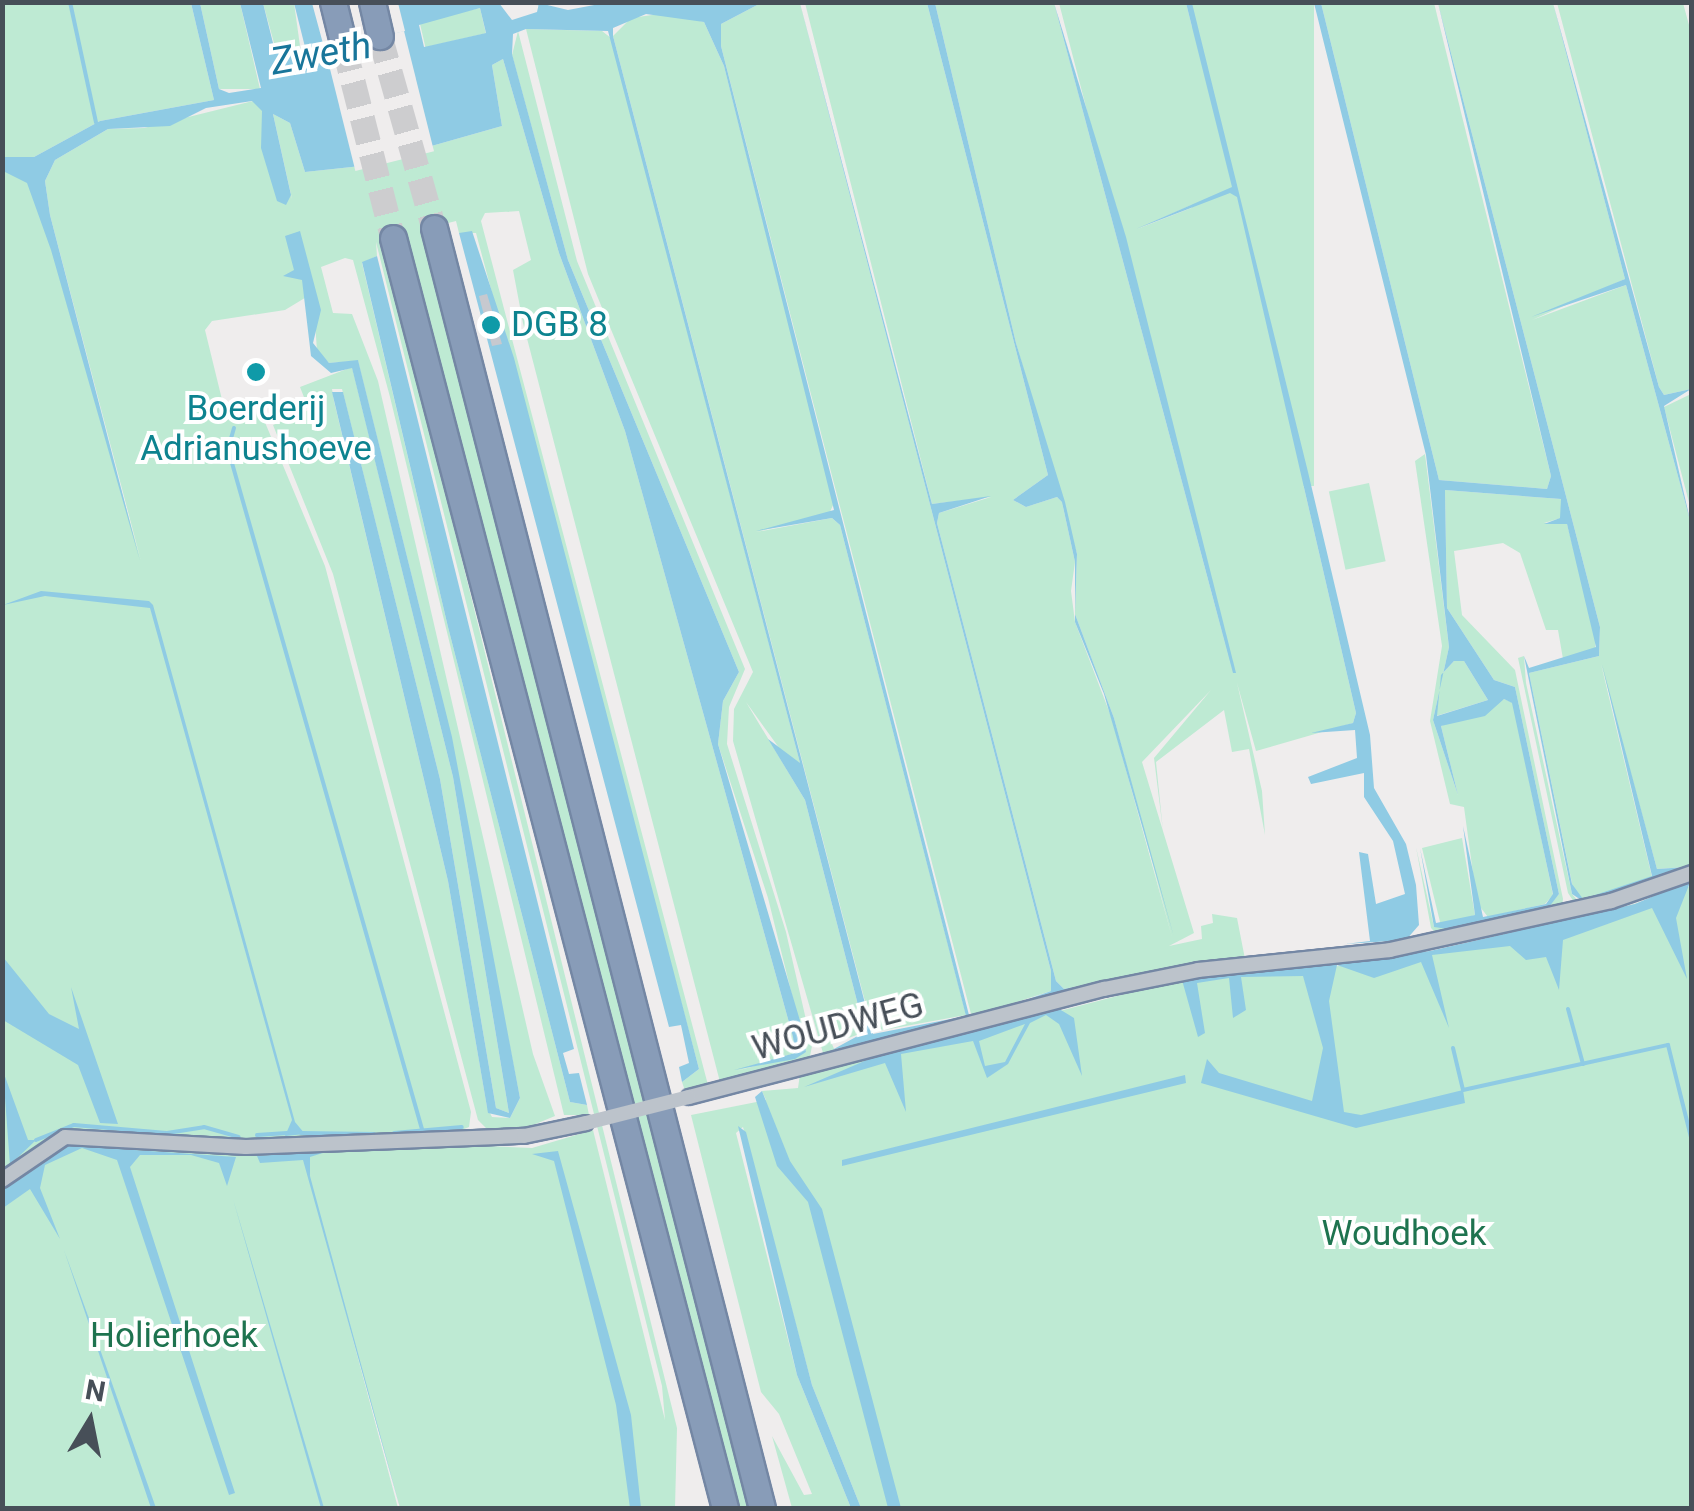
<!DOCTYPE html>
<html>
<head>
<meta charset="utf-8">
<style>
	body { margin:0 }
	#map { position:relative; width:1694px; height:1511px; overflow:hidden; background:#efeded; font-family:Roboto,sans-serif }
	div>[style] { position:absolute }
	.green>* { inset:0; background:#beead3; transform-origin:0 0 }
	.water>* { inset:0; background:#8fcbe4 }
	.pier>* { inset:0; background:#efeded; transform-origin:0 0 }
	.stream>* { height:4px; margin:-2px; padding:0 2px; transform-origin:2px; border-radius:2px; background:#8fcbe4 }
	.building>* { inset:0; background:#c7c9cf }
	.motorway-tunnel>* { height:25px; margin-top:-12.5px; transform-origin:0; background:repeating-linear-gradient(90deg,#cdcdcf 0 25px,transparent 0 37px) }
	.roads { filter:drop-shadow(2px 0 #7487a4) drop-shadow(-2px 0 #7487a4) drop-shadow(0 2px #7487a4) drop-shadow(0 -2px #7487a4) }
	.minor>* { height:14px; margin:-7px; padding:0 7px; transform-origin:7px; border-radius:7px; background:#bcc3cb }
	.motorway>* { height:25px; margin:-12.5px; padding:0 12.5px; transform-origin:12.5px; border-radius:12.5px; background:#889cb8 }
	.minor-bridge>* { height:14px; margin:-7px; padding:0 7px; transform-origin:7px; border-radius:7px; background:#bcc3cb }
	.dots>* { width:28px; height:28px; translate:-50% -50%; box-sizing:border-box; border:5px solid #fff; border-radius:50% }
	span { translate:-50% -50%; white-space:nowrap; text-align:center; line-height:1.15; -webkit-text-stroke:8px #fff; paint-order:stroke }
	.culture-label { font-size:35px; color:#0d838f }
	.left { translate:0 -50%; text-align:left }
	.street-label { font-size:35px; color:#474f58 }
	.park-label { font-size:35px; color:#1e734f }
	.water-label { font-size:38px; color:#18759a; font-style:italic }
	.frame { position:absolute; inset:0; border:5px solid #474f58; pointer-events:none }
	.north { position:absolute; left:40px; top:1371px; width:100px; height:100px; -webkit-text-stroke:8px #fff; paint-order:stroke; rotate:10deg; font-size:28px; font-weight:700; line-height:40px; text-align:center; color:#474f58 }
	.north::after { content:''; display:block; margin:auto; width:35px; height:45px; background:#474f58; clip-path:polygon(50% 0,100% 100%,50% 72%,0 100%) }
</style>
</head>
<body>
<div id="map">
	<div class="green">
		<div style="clip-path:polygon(2px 3px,191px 3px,214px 100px,100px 121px,34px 157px,3px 157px)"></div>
		<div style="clip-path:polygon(200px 3px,240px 3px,260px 89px,219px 89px)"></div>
		<div style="clip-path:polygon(263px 3px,294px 3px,301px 53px,277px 54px)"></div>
		<div style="clip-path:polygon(761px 3px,800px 3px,1051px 971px,1051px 991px,992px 1010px,1159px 970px,1064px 989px,1056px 981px,937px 523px,939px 513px,991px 497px,932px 504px,805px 3px,927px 3px,1048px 475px,1013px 500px,1026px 507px,1057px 497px,1062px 502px,1075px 562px,1071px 591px,1075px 622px,1112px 719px,1172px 937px,1114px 718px,1075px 614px,1077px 554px,1016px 343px,935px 3px,1054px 3px,1233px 673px,1059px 3px,1186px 3px,1232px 187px,1137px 229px,1230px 193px,1237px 197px,1356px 713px,1353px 723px,1256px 751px,1237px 683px,1262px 791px,1265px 835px,1249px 749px,1232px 752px,1224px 710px,1156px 762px,1163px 831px,1154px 758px,1211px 690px,1142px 762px,1194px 933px,1169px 946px,1202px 939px,1201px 926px,1213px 923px,1212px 914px,1237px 918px,1245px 959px,827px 1056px,823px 1053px,733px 741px,734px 709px,753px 672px,588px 274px,526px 29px,602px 31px,611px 38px,800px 763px,790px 763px,746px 702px,805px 800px,865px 1032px,832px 1044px,835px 1051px,971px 1014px,721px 46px,721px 24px)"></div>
		<div style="left:1192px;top:3px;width:122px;height:483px"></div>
		<div style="clip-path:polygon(1321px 3px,1434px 3px,1551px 476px,1547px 489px,1439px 480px)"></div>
		<div style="clip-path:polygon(1438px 3px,1553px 3px,1625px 279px,1532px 320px,1626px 285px,1691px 524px,1691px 868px,1648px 887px,1574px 902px,1568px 893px,1518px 658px,1524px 656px,1526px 683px,1572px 894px,1578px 901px,1665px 877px,1687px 867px,1657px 869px,1601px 664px,1652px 877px,1583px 900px,1573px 888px,1529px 673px,1599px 656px,1600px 627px)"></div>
		<div style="clip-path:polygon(1557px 3px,1683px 3px,1692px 36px,1691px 389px,1664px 395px,1659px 387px)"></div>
		<div style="left:480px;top:8px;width:26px;height:62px;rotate:77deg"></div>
		<div style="clip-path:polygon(666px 13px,704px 22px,724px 66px,834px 503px,829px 514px,756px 532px,832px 518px,840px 525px,966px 1015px,873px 1032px,613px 36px,631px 18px)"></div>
		<div style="clip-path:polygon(evenodd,518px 31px,577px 261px,745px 669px,729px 707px,727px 744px,786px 932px,812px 1046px,809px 1061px,720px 1082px,523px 323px,513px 270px,531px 260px,519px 211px,485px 213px,481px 221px,708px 1085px,685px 1091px,682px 1082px,699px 1069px,476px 233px,459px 233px,456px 221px,420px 230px,748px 1508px,740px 1508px,707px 1403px,383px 241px,677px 1428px,675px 1508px,400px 1508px,343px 1302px,398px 1508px,3px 1508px,2px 169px,31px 169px,141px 561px,50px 215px,45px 181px,55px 160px,108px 129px,144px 128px,253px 101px,263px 105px,292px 199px,273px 114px,290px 123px,305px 172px,361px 166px,502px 126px,492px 65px,503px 59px,559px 253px,625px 431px,793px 1037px,795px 1053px,736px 1071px,806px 1052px,768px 898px,718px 744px,723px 701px,739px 672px,568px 260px,512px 55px,518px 31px,376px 242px,662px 1386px,665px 1420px,593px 1130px,532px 1148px,298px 1138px,459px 1131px,469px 1127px,471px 1112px,325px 566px,259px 408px,227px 420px,205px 330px,212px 321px,285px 310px,313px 293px,317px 351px,329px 363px,358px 361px,437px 677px,520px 1098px,510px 1118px,492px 1117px,487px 1107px,448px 881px,334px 401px,332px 389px,342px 389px,440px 779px,496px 1108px,509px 1113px,453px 777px,352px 367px,300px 387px,309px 410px,273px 425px,333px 574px,478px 1120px,487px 1129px,521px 1130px,555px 1116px,533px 1054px,378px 381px,352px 314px,333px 313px,321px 267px,345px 258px,353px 260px,390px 397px,564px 1115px,589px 1115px,587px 1105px,570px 1102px,448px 627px,362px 263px,377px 256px,376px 242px)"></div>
		<div style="clip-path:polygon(1691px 394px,1691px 510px,1664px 407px)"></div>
		<div style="clip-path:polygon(1425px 454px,1449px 647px,1433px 720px,1458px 795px,1441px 726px,1504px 699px,1513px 703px,1553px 895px,1545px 904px,1488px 917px,1477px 903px,1464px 807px,1450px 804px,1430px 721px,1442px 646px,1415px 461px)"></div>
		<div style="left:1369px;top:483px;width:80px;height:41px;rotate:78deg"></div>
		<div style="clip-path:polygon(1445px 490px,1561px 499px,1561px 518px,1544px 523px,1567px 524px,1596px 636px,1595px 651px,1563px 659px,1558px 630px,1546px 630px,1520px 553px,1503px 543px,1454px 551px,1462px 615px,1515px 670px,1563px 899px,1562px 906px,1436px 933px,1431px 928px,1416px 847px,1434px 927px,1548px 907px,1559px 894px,1515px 687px,1494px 680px,1447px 608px)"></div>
		<div style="clip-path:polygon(1454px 661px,1464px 661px,1488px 700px,1436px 716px,1441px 675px)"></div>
		<div style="clip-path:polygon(1462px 838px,1475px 915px,1441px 926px,1422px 848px)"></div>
		<div style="clip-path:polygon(1691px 886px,1691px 1508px,861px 1508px,812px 1385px,743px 1127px,736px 1133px,797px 1375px,851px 1508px,792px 1508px,772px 1436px,804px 1495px,812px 1494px,779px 1414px,761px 1392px,691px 1115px,766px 1100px,762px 1091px,798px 1088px,800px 1074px,889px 1046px,906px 1051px,1171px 982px,1392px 961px,1590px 918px)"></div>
	</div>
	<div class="water">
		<div style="clip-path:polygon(evenodd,610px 2px,761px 3px,721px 24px,721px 46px,970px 1019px,832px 1050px,865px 1032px,805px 800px,768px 739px,800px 763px,608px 31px,526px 29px,513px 34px,512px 54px,568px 260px,739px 672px,723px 701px,718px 744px,801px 1024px,806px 1052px,795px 1059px,734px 1070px,795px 1053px,793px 1037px,625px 431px,559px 253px,503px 59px,492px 65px,502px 126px,361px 166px,305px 172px,290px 123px,273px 114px,291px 195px,286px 205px,277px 201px,261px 148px,262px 111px,252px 101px,206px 108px,170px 126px,108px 129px,55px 160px,45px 181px,50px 215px,140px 561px,51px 250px,27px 183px,3px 171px,2px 157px,34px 157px,100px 121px,214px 100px,191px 3px,200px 3px,219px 89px,229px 93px,261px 88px,240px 3px,263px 3px,275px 51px,285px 57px,305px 47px,294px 3px,312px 3px,325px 51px,405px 31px,398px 3px,499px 3px,512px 20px,537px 12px,539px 3px,568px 10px,610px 2px,480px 8px,486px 33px,424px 47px,419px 25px,480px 8px,610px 2px,646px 14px,704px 22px,724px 66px,834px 510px,756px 531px,832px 518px,840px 525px,966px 1016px,873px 1034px,613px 36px,613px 28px,646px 14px)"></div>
		<div style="clip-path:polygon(800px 3px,932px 504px,991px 496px,939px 513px,937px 523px,1056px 981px,1064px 989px,1159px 971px,992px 1012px,1051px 991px,1051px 971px)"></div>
		<div style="clip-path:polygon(927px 3px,935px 3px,1016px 343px,1065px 502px,1077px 554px,1075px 614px,1114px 718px,1174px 937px,1104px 694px,1075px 622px,1075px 562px,1062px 502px,1057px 497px,1026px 507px,1013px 500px,1048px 475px)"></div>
		<div style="clip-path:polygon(1054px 3px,1126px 237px,1236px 673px,1233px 673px)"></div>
		<div style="clip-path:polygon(1186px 3px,1192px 3px,1308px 472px,1370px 735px,1374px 788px,1406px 844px,1416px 885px,1419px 925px,1406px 940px,1345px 944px,1370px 941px,1359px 852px,1368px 854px,1376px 904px,1405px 894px,1393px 841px,1364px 797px,1364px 773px,1311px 784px,1308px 777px,1357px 758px,1355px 730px,1311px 733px,1353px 723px,1356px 713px,1237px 197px,1230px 193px,1136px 229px,1232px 187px)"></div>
		<div style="clip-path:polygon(evenodd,1314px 3px,1321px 3px,1439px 480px,1547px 489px,1551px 476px,1438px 3px,1600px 627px,1599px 656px,1529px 673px,1572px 884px,1583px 899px,1652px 876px,1602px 664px,1657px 869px,1687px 867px,1665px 877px,1584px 902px,1572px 894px,1524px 656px,1529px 668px,1596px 647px,1567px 524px,1544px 524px,1560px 518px,1561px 499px,1445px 490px,1447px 608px,1494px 680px,1515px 687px,1559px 894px,1549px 907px,1448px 929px,1434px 927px,1420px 848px,1436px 923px,1475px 915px,1463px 826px,1483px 917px,1546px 904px,1553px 894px,1512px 703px,1504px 699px,1485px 716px,1441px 726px,1458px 795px,1433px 720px,1449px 647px,1426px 455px,1314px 3px,1454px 661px,1464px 661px,1488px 700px,1437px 716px,1441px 675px,1454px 661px)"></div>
		<div style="clip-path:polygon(1553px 3px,1659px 387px,1664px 395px,1691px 389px,1664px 406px,1691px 524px,1626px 285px,1531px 317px,1625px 279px)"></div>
		<div style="clip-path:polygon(300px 231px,321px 310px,313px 343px,329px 363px,358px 360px,452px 737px,520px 1098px,510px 1118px,488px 1113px,448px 881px,332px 392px,343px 392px,440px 779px,496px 1108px,509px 1113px,453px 777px,352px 368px,331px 373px,311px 356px,302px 280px,283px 276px,294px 270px,285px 236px)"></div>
		<div style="clip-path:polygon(472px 231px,514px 358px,699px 1069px,682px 1082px,679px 1067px,689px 1063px,681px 1025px,669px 1027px,459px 233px)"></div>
		<div style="clip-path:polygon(377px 256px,574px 1049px,563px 1053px,569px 1074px,579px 1073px,587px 1105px,570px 1102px,448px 627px,362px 262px)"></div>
		<div style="clip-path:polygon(41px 591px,149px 601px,153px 605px,295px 1122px,305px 1134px,285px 1136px,292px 1120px,150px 608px,45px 596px,3px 605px)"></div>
		<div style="clip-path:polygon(1691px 880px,1676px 918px,1687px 979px,1652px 908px,1563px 940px,1559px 990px,1546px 957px,1526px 960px,1510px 946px,1432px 955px,1449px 1028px,1421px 962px,1374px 978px,1337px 965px,1329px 1001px,1344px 1112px,1361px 1115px,1463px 1090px,1465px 1103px,1356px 1128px,1201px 1083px,1207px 1059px,1219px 1073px,1312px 1101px,1323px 1048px,1303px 976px,1241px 977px,1246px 1010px,1233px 1018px,1229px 978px,1197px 983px,1205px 1033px,1198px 1037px,1182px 980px,1430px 951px,1635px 904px)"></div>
		<div style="clip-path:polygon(3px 957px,49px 1014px,79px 1029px,71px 987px,118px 1124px,100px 1123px,78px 1065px,3px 1020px)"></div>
		<div style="clip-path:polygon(evenodd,1056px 1007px,1074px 1018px,1082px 1076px,1059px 1024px,1046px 1015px,1030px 1023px,1008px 1064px,987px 1078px,973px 1041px,901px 1054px,906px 1112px,885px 1063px,804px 1087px,897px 1047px,1056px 1007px,1025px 1024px,1005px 1062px,985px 1066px,979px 1041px,1025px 1024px)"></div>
		<div style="clip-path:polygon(3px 1071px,28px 1140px,36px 1140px,10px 1165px)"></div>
		<div style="clip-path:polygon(1185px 1075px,1186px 1083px,842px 1166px,842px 1160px)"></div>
		<div style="clip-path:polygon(762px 1091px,790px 1161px,822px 1209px,901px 1508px,888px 1508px,808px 1202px,777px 1166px,755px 1097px)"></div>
		<div style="clip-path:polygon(738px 1126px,746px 1132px,812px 1385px,861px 1508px,851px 1508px,797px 1375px)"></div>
		<div style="clip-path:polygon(62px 1145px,236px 1157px,227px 1186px,219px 1163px,191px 1155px,140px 1155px,130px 1167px,235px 1493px,229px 1495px,117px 1160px,82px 1148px,45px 1165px,40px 1188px,60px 1239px,30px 1189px,3px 1208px,3px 1188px)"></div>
		<div style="clip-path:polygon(329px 1151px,310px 1157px,310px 1176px,400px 1508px,303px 1160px,260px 1163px,257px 1156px)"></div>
		<div style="clip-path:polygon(558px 1151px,631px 1415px,641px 1508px,630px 1508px,616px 1405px,554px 1161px,532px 1154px)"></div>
		<div style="clip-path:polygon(233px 1199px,252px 1263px,324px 1508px,321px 1508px)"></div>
		<div style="clip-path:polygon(64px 1250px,95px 1335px,156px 1508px,151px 1508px)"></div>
	</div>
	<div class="pier">
		<div style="left:404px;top:31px;width:124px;height:81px;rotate:76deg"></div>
	</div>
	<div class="stream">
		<div style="left:70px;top:2px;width:123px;rotate:77.8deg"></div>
		<div style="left:234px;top:428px;width:22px;rotate:106deg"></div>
		<div style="left:228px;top:449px;width:707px;rotate:74.08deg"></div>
		<div style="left:1568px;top:1009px;width:57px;rotate:74.7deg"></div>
		<div style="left:1453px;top:1048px;width:43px;rotate:76.6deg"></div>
		<div style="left:1463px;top:1090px;width:210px;rotate:-12.4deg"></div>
		<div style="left:1668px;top:1045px;width:99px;rotate:76deg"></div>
		<div style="left:301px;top:1133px;width:73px;rotate:0.8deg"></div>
		<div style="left:394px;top:1133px;width:68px;rotate:-5deg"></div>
		<div style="left:257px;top:1135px;width:30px;rotate:-4deg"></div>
		<div style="left:36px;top:1140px;width:41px;rotate:-21.5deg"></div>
		<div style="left:74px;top:1125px;width:93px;rotate:4.9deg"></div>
		<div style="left:167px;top:1133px;width:37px;rotate:-9deg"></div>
		<div style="left:204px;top:1127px;width:36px;rotate:16deg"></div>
	</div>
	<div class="building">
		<div style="clip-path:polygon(487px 294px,502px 344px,492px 346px,479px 296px)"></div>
	</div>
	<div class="motorway-tunnel">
		<div style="left:380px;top:36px;width:199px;rotate:74.3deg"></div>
		<div style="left:344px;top:46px;width:198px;rotate:75.7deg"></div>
	</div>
	<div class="roads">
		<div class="minor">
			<div style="left:689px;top:1097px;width:429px;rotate:-14.6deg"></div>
			<div style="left:1104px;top:989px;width:96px;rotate:-11.4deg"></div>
			<div style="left:1198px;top:970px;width:193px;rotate:-5.9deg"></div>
			<div style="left:1390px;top:950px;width:226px;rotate:-12.5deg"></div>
			<div style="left:1611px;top:901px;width:86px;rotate:-19.1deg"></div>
			<div style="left:2px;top:1180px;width:76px;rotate:-34.3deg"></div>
			<div style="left:65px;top:1137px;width:181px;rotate:3.2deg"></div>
			<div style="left:246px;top:1147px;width:278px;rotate:-2.3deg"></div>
			<div style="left:524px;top:1136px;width:63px;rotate:-11.8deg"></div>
		</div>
		<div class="motorway">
			<div style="left:333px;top:2px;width:45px;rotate:76deg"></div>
			<div style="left:372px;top:2px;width:35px;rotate:77deg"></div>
			<div style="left:434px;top:228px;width:1321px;rotate:75.63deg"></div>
			<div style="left:393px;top:238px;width:1313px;rotate:75.35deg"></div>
		</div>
	</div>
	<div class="minor-bridge">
		<div style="left:586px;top:1123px;width:106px;rotate:-14.2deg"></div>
	</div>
	<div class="dots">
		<div style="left:491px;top:325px;background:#0f9aa8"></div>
		<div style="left:256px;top:372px;background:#0f9aa8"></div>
	</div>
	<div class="culture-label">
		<span class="left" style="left:511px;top:325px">DGB 8</span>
		<span style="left:256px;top:429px">Boerderij<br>Adrianushoeve</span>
	</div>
	<div class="street-label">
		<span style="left:838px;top:1027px;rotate:-15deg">WOUDWEG</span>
	</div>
	<div class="park-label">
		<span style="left:1404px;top:1234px">Woudhoek</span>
		<span style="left:174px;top:1336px">Holierhoek</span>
	</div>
	<div class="water-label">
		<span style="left:321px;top:54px;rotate:-10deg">Zweth</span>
	</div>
	<div class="frame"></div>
	<div class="north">N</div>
</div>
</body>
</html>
